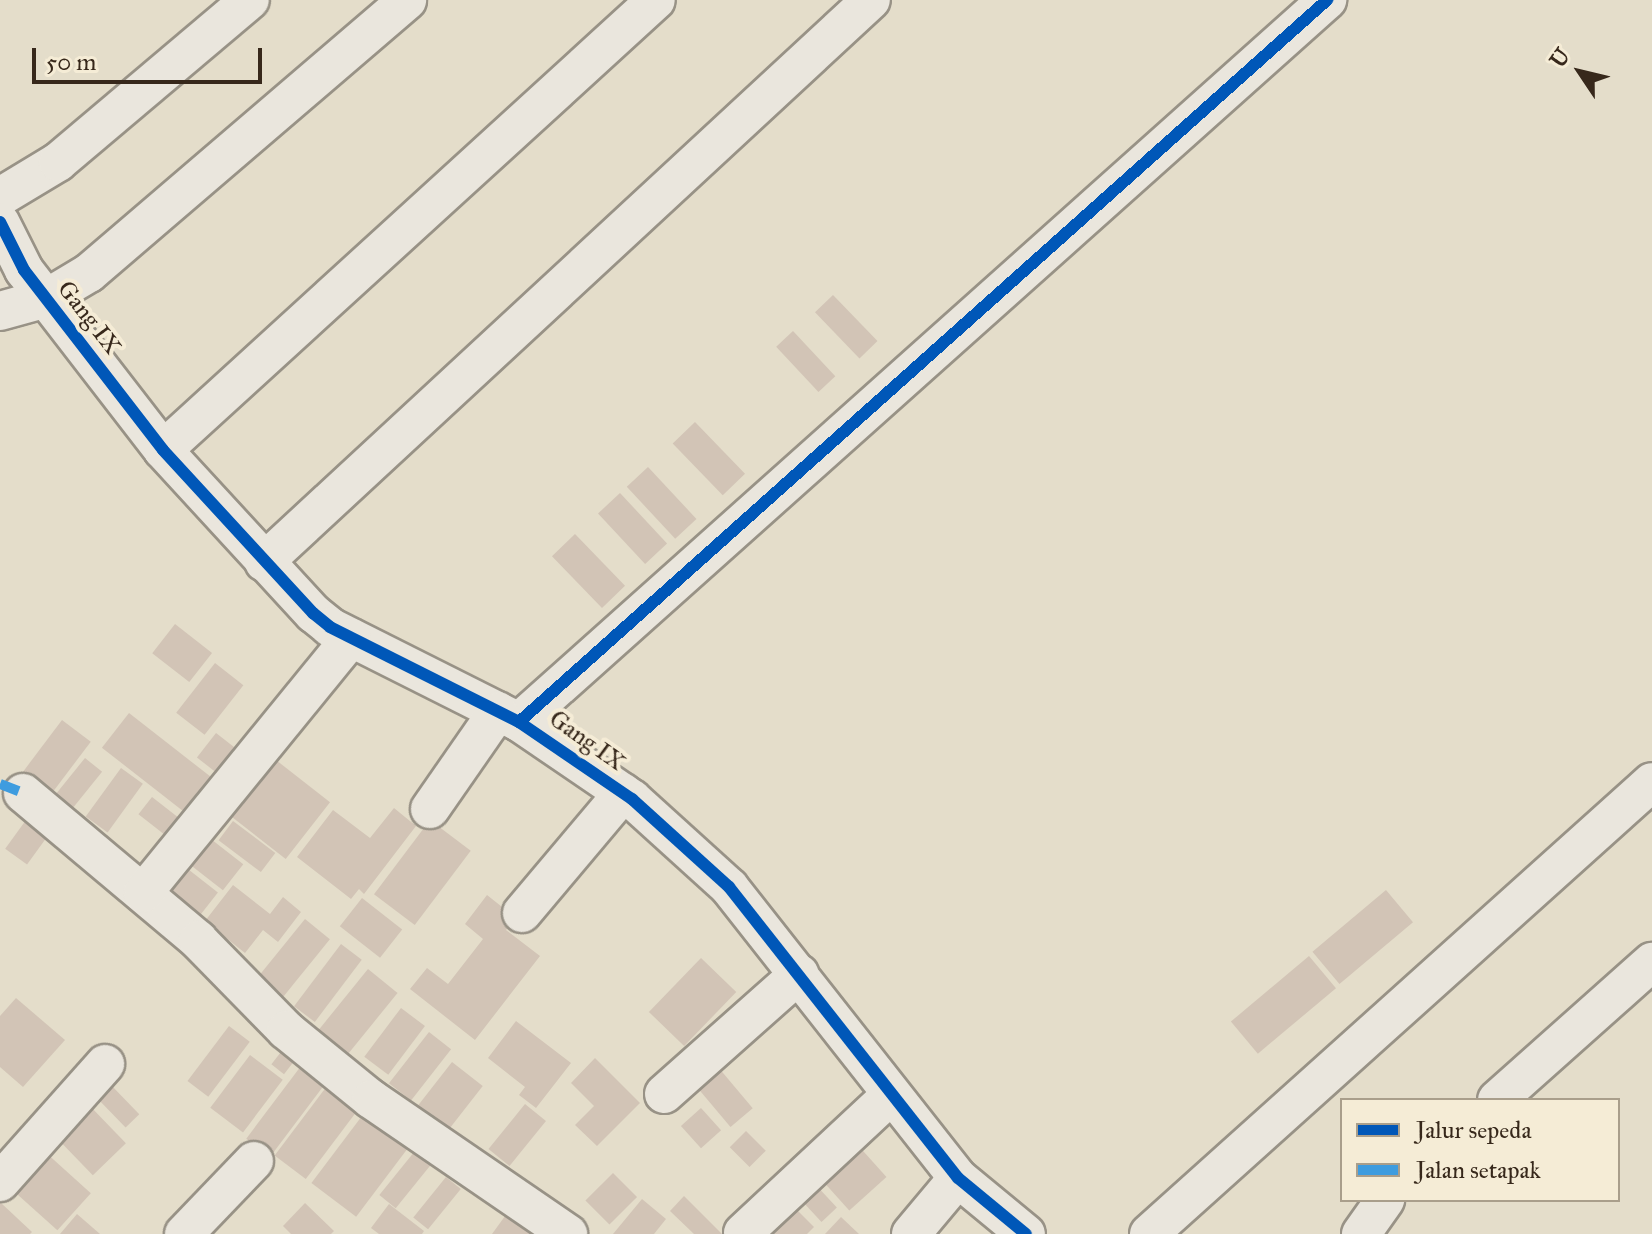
<!DOCTYPE html>
<html>
<head>
<meta charset="utf-8">
<style>
	body { margin:0 }
	#map { position:relative; width:1652px; height:1234px; overflow:hidden; background:#e4ddca; font-family:"IM FELL Great Primer",serif }
	div>[style] { position:absolute }
	.building>* { inset:0; background:#d2c4b6; transform-origin:0 0 }
	.roads { filter:drop-shadow(2px 0 #989286) drop-shadow(-2px 0 #989286) drop-shadow(0 2px #989286) drop-shadow(0 -2px #989286) }
	.minor>* { height:38px; margin:-19px; padding:0 19px; transform-origin:19px; border-radius:19px; background:#eae6dd }
	.quiet>* { height:10px; margin-top:-5px; transform-origin:0; background:repeating-linear-gradient(90deg,#3e9cdf 0 20px,transparent 0 30px) }
	.cycleway>* { height:12px; margin:-6px; padding:0 6px; transform-origin:6px; border-radius:6px; background:#0057b8 }
	span { translate:-50% -50%; white-space:nowrap; text-align:center; line-height:1.15; -webkit-text-stroke:8px #f5ecd6; paint-order:stroke }
	.street-label { font-size:24px; color:#37281b }
	.legend { position:absolute; left:1340px; top:1098px; width:280px; height:104px; box-sizing:border-box; background:#f5ecd6; border:2px solid #a99e8b; margin:0; padding:10px 14px; list-style:none; font-size:24px; color:#37281b }
	.legend li { display:flex; align-items:center; gap:16px; height:40px }
	.legend b { width:40px; border:2px solid #a99e8b }
	.north { position:absolute; left:1540px; top:32px; width:80px; height:80px; -webkit-text-stroke:6px #f5ecd6; paint-order:stroke; rotate:305deg; font-size:22px; font-weight:700; line-height:32px; text-align:center; color:#37281b }
	.north::after { content:''; display:block; margin:auto; width:28px; height:36px; background:#37281b; clip-path:polygon(50% 0,100% 100%,50% 72%,0 100%) }
	.scale { position:absolute; left:32px; top:48px; width:230px; height:36px; box-sizing:border-box; border:4px solid #37281b; border-top:0; padding-left:10px; font-size:24px; line-height:28px; white-space:nowrap; color:#37281b; -webkit-text-stroke:6px #f5ecd6; paint-order:stroke }
</style>
</head>
<body>
<div id="map">
	<div class="building">
		<div style="left:833px;top:295px;width:64px;height:25px;rotate:46deg"></div>
		<div style="left:793px;top:331px;width:62px;height:23px;rotate:47deg"></div>
		<div style="left:695px;top:422px;width:72px;height:31px;rotate:46deg"></div>
		<div style="left:648px;top:467px;width:71px;height:29px;rotate:47deg"></div>
		<div style="left:620px;top:493px;width:69px;height:30px;rotate:47deg"></div>
		<div style="left:575px;top:534px;width:72px;height:32px;rotate:46deg"></div>
		<div style="left:175px;top:624px;width:47px;height:37px;rotate:38deg"></div>
		<div style="left:215px;top:663px;width:36px;height:63px;rotate:38deg"></div>
		<div style="left:129px;top:713px;width:109px;height:44px;rotate:38deg"></div>
		<div style="left:62px;top:720px;width:36px;height:65px;rotate:37deg"></div>
		<div style="left:216px;top:733px;width:24px;height:31px;rotate:38deg"></div>
		<div style="left:267px;top:753px;width:80px;height:72px;rotate:38deg"></div>
		<div style="left:85px;top:758px;width:22px;height:51px;rotate:39deg"></div>
		<div style="left:121px;top:768px;width:27px;height:60px;rotate:36deg"></div>
		<div style="left:152px;top:797px;width:37px;height:22px;rotate:38deg"></div>
		<div style="clip-path:polygon(394px 808px,416px 826px,364px 894px,359px 889px,351px 899px,297px 857px,333px 810px,370px 838px)"></div>
		<div style="left:34px;top:809px;width:27px;height:49px;rotate:36deg"></div>
		<div style="left:430px;top:820px;width:51px;height:93px;rotate:37deg"></div>
		<div style="left:233px;top:821px;width:53px;height:24px;rotate:37deg"></div>
		<div style="left:207px;top:836px;width:46px;height:33px;rotate:38deg"></div>
		<div style="left:184px;top:866px;width:43px;height:36px;rotate:38deg"></div>
		<div style="clip-path:polygon(233px 885px,270px 914px,283px 897px,301px 912px,278px 942px,263px 930px,245px 953px,205px 921px)"></div>
		<div style="left:1386px;top:890px;width:42px;height:96px;rotate:50deg"></div>
		<div style="clip-path:polygon(487px 895px,516px 918px,506px 930px,540px 956px,475px 1040px,410px 989px,427px 968px,448px 984px,483px 939px,465px 924px)"></div>
		<div style="left:362px;top:898px;width:51px;height:36px;rotate:38deg"></div>
		<div style="left:305px;top:919px;width:32px;height:76px;rotate:39deg"></div>
		<div style="left:341px;top:944px;width:26px;height:78px;rotate:37deg"></div>
		<div style="left:1309px;top:956px;width:42px;height:102px;rotate:50deg"></div>
		<div style="left:701px;top:958px;width:49px;height:75px;rotate:44deg"></div>
		<div style="left:368px;top:969px;width:38px;height:88px;rotate:39deg"></div>
		<div style="clip-path:polygon(16px 998px,65px 1040px,23px 1087px,0 1067px,0 1016px)"></div>
		<div style="left:401px;top:1008px;width:30px;height:61px;rotate:37deg"></div>
		<div style="clip-path:polygon(516px 1021px,571px 1063px,536px 1108px,519px 1095px,525px 1087px,488px 1058px)"></div>
		<div style="left:229px;top:1026px;width:26px;height:69px;rotate:37deg"></div>
		<div style="left:429px;top:1032px;width:28px;height:65px;rotate:38deg"></div>
		<div style="left:288px;top:1043px;width:16px;height:27px;rotate:38deg"></div>
		<div style="left:250px;top:1055px;width:41px;height:66px;rotate:37deg"></div>
		<div style="clip-path:polygon(595px 1058px,640px 1103px,597px 1146px,575px 1125px,594px 1106px,571px 1083px)"></div>
		<div style="left:304px;top:1062px;width:30px;height:96px;rotate:37deg"></div>
		<div style="left:452px;top:1062px;width:39px;height:59px;rotate:38deg"></div>
		<div style="left:718px;top:1067px;width:54px;height:29px;rotate:50deg"></div>
		<div style="left:108px;top:1082px;width:45px;height:19px;rotate:46deg"></div>
		<div style="left:330px;top:1082px;width:39px;height:92px;rotate:37deg"></div>
		<div style="left:87px;top:1103px;width:56px;height:46px;rotate:46deg"></div>
		<div style="left:525px;top:1104px;width:27px;height:58px;rotate:39deg"></div>
		<div style="left:368px;top:1108px;width:56px;height:94px;rotate:37deg"></div>
		<div style="left:701px;top:1108px;width:30px;height:27px;rotate:48deg"></div>
		<div style="left:746px;top:1131px;width:28px;height:23px;rotate:45deg"></div>
		<div style="left:855px;top:1142px;width:47px;height:50px;rotate:48deg"></div>
		<div style="left:419px;top:1146px;width:21px;height:63px;rotate:39deg"></div>
		<div style="left:44px;top:1151px;width:63px;height:50px;rotate:42deg"></div>
		<div style="left:613px;top:1173px;width:34px;height:39px;rotate:45deg"></div>
		<div style="left:446px;top:1177px;width:19px;height:52px;rotate:39deg"></div>
		<div style="left:813px;top:1182px;width:35px;height:21px;rotate:47deg"></div>
		<div style="clip-path:polygon(684px 1196px,722px 1234px,694px 1234px,670px 1211px)"></div>
		<div style="clip-path:polygon(642px 1199px,666px 1219px,654px 1234px,613px 1234px)"></div>
		<div style="clip-path:polygon(0 1202px,32px 1232px,30px 1234px,0 1234px)"></div>
		<div style="clip-path:polygon(305px 1203px,334px 1231px,331px 1234px,291px 1234px,283px 1226px)"></div>
		<div style="clip-path:polygon(389px 1204px,424px 1231px,422px 1234px,379px 1234px,371px 1228px)"></div>
		<div style="clip-path:polygon(511px 1208px,538px 1228px,534px 1234px,492px 1234px)"></div>
		<div style="clip-path:polygon(797px 1210px,814px 1227px,807px 1234px,773px 1234px)"></div>
		<div style="clip-path:polygon(77px 1214px,100px 1234px,60px 1234px)"></div>
		<div style="clip-path:polygon(841px 1217px,859px 1234px,825px 1234px)"></div>
	</div>
	<div class="roads">
		<div class="minor">
			<div style="left:0;top:197px;width:68px;rotate:-31.1deg"></div>
			<div style="left:58px;top:162px;width:251px;rotate:-40.2deg"></div>
			<div style="left:0;top:222px;width:54px;rotate:63.4deg"></div>
			<div style="left:24px;top:270px;width:227px;rotate:52.3deg"></div>
			<div style="left:163px;top:450px;width:222px;rotate:47.4deg"></div>
			<div style="left:313px;top:613px;width:22px;rotate:39deg"></div>
			<div style="left:330px;top:627px;width:212px;rotate:26.7deg"></div>
			<div style="left:519px;top:722px;width:137px;rotate:34.3deg"></div>
			<div style="left:632px;top:799px;width:131px;rotate:42.2deg"></div>
			<div style="left:729px;top:887px;width:370px;rotate:51.8deg"></div>
			<div style="left:958px;top:1178px;width:88px;rotate:39.5deg"></div>
			<div style="left:0;top:311px;width:49px;rotate:-15.5deg"></div>
			<div style="left:47px;top:298px;width:49px;rotate:-30.8deg"></div>
			<div style="left:89px;top:273px;width:419px;rotate:-40.6deg"></div>
			<div style="left:163px;top:450px;width:667px;rotate:-42.39deg"></div>
			<div style="left:264px;top:562px;width:827px;rotate:-42.8deg"></div>
			<div style="left:519px;top:722px;width:1084px;rotate:-41.78deg"></div>
			<div style="left:23px;top:793px;width:229px;rotate:40deg"></div>
			<div style="left:198px;top:940px;width:126px;rotate:45.6deg"></div>
			<div style="left:286px;top:1030px;width:109px;rotate:39.1deg"></div>
			<div style="left:371px;top:1099px;width:239px;rotate:34.4deg"></div>
			<div style="left:430px;top:809px;width:119px;rotate:-55.2deg"></div>
			<div style="left:143px;top:893px;width:329px;rotate:-50.8deg"></div>
			<div style="left:522px;top:913px;width:157px;rotate:-49.9deg"></div>
			<div style="left:664px;top:1094px;width:181px;rotate:-41.6deg"></div>
			<div style="left:1497px;top:1100px;width:208px;rotate:-41.7deg"></div>
			<div style="left:0;top:1182px;width:158px;rotate:-48.3deg"></div>
			<div style="left:743px;top:1233px;width:202px;rotate:-43deg"></div>
			<div style="left:184px;top:1234px;width:101px;rotate:-46.2deg"></div>
			<div style="left:911px;top:1234px;width:73px;rotate:-50deg"></div>
			<div style="left:1149px;top:1234px;width:676px;rotate:-41.94deg"></div>
			<div style="left:1361px;top:1234px;width:42px;rotate:-54.8deg"></div>
		</div>
	</div>
	<div class="quiet">
		<div style="left:0;top:784px;width:25px;rotate:21deg"></div>
	</div>
	<div class="cycleway">
		<div style="left:0;top:222px;width:54px;rotate:63.4deg"></div>
		<div style="left:24px;top:270px;width:227px;rotate:52.3deg"></div>
		<div style="left:163px;top:450px;width:222px;rotate:47.4deg"></div>
		<div style="left:313px;top:613px;width:22px;rotate:39deg"></div>
		<div style="left:330px;top:627px;width:212px;rotate:26.7deg"></div>
		<div style="left:519px;top:722px;width:137px;rotate:34.3deg"></div>
		<div style="left:632px;top:799px;width:131px;rotate:42.2deg"></div>
		<div style="left:729px;top:887px;width:370px;rotate:51.8deg"></div>
		<div style="left:958px;top:1178px;width:88px;rotate:39.5deg"></div>
		<div style="left:519px;top:722px;width:1084px;rotate:-41.78deg"></div>
	</div>
	<div class="street-label">
		<span style="left:89px;top:318px;rotate:52deg">Gang IX</span>
		<span style="left:587px;top:741px;rotate:35deg">Gang IX</span>
	</div>
	<ul class="legend">
	<li><b style="height:10px;background:#0057b8"></b>Jalur sepeda</li>
	<li><b style="height:10px;background:#3e9cdf"></b>Jalan setapak</li>
	</ul>
	<div class="north">U</div>
	<div class="scale">50 m</div>
</div>
</body>
</html>
